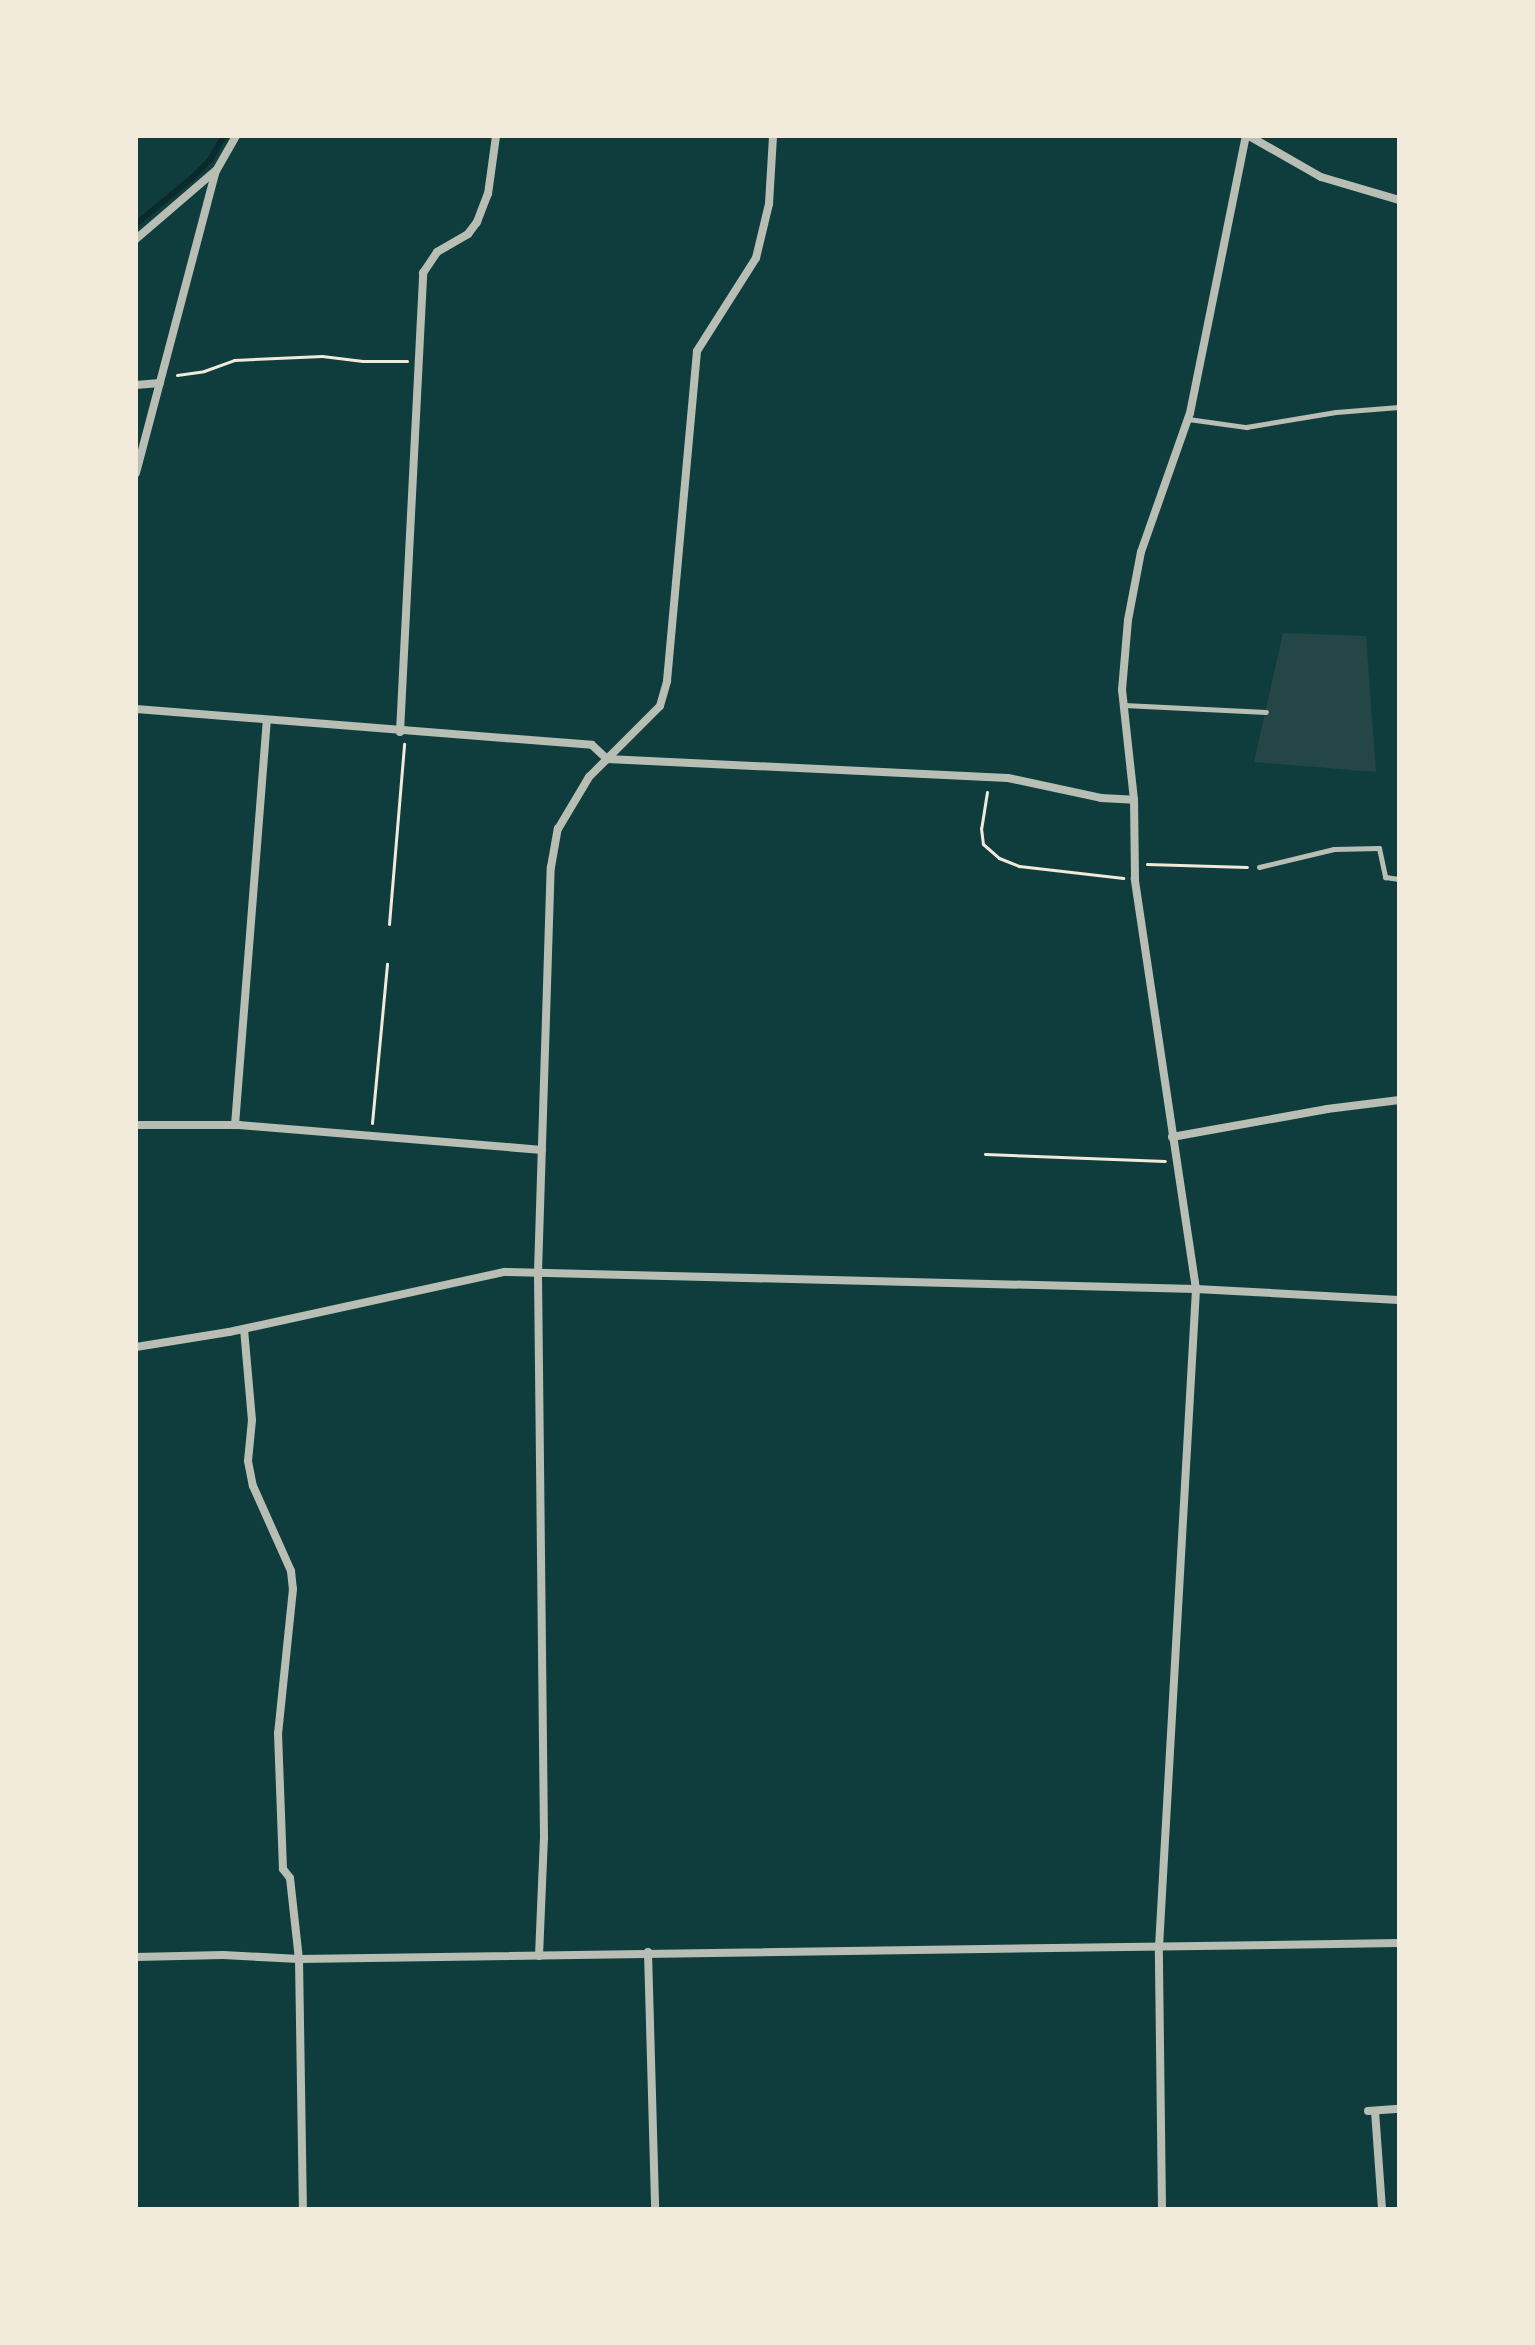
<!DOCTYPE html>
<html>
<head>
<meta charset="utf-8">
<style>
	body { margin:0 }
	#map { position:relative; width:1535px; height:2345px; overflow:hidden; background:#0f3d3e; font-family:"Playfair Display",serif }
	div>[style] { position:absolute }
	.green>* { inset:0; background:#244646 }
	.stream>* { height:6px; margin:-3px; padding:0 3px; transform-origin:3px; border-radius:3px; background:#0a2a2b }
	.path>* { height:3px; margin:-1.5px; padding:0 1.5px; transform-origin:1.5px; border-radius:1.5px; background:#f1e9da }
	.service>* { height:5px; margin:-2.5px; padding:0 2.5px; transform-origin:2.5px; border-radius:2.5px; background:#b8beb3 }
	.minor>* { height:8px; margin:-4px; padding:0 4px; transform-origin:4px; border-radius:4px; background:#b8beb3 }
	span { translate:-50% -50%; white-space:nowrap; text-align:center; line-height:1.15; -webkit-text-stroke:8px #f1e9da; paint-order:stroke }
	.frame { position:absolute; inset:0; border:138px solid #f1e9da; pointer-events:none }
</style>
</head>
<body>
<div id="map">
	<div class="green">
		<div style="clip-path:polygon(1283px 633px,1366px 636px,1376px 772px,1254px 762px)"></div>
	</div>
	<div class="stream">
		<div style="left:136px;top:224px;width:75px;rotate:-39.6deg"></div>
		<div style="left:194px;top:176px;width:23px;rotate:-45deg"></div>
		<div style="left:210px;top:160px;width:28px;rotate:-60deg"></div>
	</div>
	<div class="path">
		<div style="left:177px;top:375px;width:27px;rotate:-8deg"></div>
		<div style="left:204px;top:371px;width:32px;rotate:-20deg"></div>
		<div style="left:234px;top:360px;width:88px;rotate:-2.6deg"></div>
		<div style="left:322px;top:356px;width:41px;rotate:7deg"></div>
		<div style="left:363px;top:361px;width:44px"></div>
		<div style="left:987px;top:792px;width:36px;rotate:99deg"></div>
		<div style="left:981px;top:828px;width:16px;rotate:83deg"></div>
		<div style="left:983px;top:844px;width:21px;rotate:41deg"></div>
		<div style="left:999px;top:858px;width:22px;rotate:22deg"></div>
		<div style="left:1019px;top:866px;width:105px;rotate:6.6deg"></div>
		<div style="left:1147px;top:864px;width:100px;rotate:1.7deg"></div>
		<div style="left:389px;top:924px;width:181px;rotate:-85.2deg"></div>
		<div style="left:372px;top:1123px;width:160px;rotate:-84.6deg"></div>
		<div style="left:985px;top:1154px;width:180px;rotate:2.2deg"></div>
	</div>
	<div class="service">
		<div style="left:1188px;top:419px;width:59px;rotate:7.9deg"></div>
		<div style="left:1246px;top:427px;width:91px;rotate:-9.5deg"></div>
		<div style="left:1336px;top:412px;width:63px;rotate:-4.5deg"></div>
		<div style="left:1124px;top:705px;width:142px;rotate:2.8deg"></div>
		<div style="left:1259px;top:867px;width:77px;rotate:-13.5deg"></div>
		<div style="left:1334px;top:849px;width:45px;rotate:-1.3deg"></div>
		<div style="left:1379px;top:848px;width:30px;rotate:78deg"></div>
		<div style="left:1385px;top:877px;width:14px;rotate:8deg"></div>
	</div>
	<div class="minor">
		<div style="left:1249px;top:136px;width:83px;rotate:29.7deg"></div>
		<div style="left:1321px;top:177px;width:81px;rotate:16.4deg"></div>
		<div style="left:136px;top:239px;width:104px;rotate:-40.7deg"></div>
		<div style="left:136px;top:385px;width:24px;rotate:-5deg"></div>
		<div style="left:136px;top:473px;width:312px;rotate:-75.2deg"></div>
		<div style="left:216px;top:171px;width:40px;rotate:-60.3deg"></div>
		<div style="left:136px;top:709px;width:457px;rotate:4.5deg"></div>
		<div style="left:592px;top:745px;width:21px;rotate:43deg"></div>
		<div style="left:607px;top:759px;width:401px;rotate:2.7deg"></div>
		<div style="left:1008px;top:778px;width:95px;rotate:12.1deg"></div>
		<div style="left:1101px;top:798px;width:33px;rotate:3deg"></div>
		<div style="left:400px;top:732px;width:460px;rotate:-87.1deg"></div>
		<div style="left:423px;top:273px;width:25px;rotate:-56deg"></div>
		<div style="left:437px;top:252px;width:36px;rotate:-30deg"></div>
		<div style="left:468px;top:234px;width:15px;rotate:-53deg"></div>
		<div style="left:477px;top:222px;width:30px;rotate:-69deg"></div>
		<div style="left:488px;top:194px;width:59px;rotate:-82.1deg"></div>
		<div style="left:139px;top:1125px;width:100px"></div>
		<div style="left:239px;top:1125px;width:304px;rotate:4.7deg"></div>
		<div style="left:235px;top:1125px;width:406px;rotate:-85.5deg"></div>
		<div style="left:1172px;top:1137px;width:158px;rotate:-10.2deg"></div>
		<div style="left:1327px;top:1109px;width:73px;rotate:-7.1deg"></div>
		<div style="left:244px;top:1329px;width:91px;rotate:85deg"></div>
		<div style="left:252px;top:1420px;width:41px;rotate:95.6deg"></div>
		<div style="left:248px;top:1461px;width:25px;rotate:79deg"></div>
		<div style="left:253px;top:1486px;width:93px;rotate:65.9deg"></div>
		<div style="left:291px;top:1571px;width:18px;rotate:84deg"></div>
		<div style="left:293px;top:1589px;width:145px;rotate:95.9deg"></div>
		<div style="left:278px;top:1733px;width:136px;rotate:87.9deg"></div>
		<div style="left:283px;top:1869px;width:11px;rotate:52deg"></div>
		<div style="left:290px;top:1878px;width:81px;rotate:83.7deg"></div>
		<div style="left:299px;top:1959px;width:250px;rotate:89.1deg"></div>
		<div style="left:136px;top:1347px;width:94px;rotate:-9.2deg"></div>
		<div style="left:229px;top:1332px;width:282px;rotate:-12.3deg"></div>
		<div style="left:505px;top:1272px;width:691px;rotate:1.41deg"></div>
		<div style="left:1196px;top:1289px;width:203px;rotate:3.1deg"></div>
		<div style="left:648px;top:1952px;width:257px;rotate:88.4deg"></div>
		<div style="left:539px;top:1956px;width:118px;rotate:-87.6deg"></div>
		<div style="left:544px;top:1838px;width:566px;rotate:-90.61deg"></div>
		<div style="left:538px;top:1272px;width:405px;rotate:-88.2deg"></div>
		<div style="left:551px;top:867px;width:39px;rotate:-80deg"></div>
		<div style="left:558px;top:829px;width:61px;rotate:-59.2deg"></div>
		<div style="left:589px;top:777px;width:100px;rotate:-45deg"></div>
		<div style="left:660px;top:706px;width:26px;rotate:-74deg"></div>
		<div style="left:667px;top:681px;width:331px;rotate:-84.8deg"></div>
		<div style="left:697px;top:351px;width:110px;rotate:-57.6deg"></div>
		<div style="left:756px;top:258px;width:56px;rotate:-76.5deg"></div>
		<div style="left:769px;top:204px;width:68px;rotate:-86.6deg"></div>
		<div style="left:136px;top:1957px;width:87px;rotate:-1.3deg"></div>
		<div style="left:223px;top:1955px;width:76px;rotate:3deg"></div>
		<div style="left:299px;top:1959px;width:1100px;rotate:-0.83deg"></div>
		<div style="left:1368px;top:2111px;width:31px;rotate:-4deg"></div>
		<div style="left:1375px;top:2111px;width:98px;rotate:85.9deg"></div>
		<div style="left:1162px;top:2209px;width:262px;rotate:-90.7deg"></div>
		<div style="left:1159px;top:1947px;width:659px;rotate:-86.78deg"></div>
		<div style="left:1196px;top:1289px;width:415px;rotate:-98.5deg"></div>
		<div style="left:1135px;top:879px;width:79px;rotate:-90.7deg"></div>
		<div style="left:1134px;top:800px;width:111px;rotate:-96.2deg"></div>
		<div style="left:1122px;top:690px;width:70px;rotate:-85.1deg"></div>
		<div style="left:1128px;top:620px;width:69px;rotate:-79.2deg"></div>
		<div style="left:1141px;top:552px;width:147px;rotate:-70.6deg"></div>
		<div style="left:1190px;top:413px;width:283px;rotate:-78.6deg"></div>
	</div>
	<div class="frame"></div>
</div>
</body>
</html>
